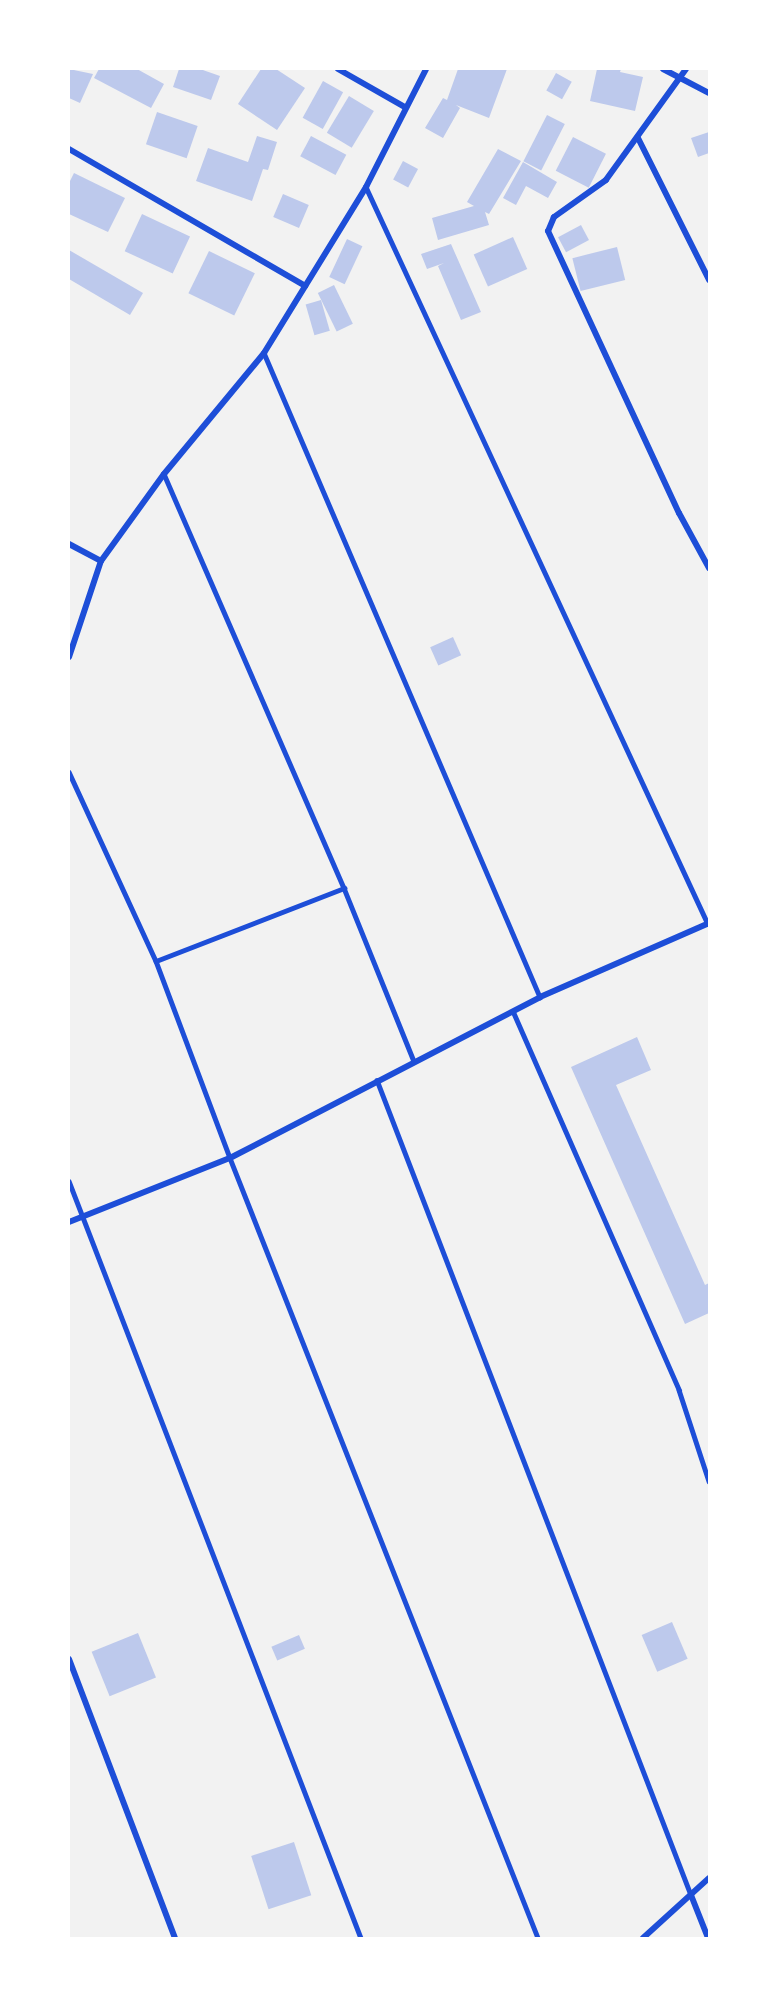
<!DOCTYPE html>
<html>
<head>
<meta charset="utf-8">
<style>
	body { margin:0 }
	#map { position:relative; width:778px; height:2007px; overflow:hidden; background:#f2f2f2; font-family:Montserrat,sans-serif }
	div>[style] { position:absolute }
	.building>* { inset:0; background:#bdc9ec; transform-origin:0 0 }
	.service>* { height:4.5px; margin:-2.25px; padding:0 2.25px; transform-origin:2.25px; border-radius:2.25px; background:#1d4ed8 }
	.minor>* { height:6px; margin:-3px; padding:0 3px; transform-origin:3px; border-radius:3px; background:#1d4ed8 }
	span { translate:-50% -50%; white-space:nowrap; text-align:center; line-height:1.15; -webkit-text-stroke:5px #fff; paint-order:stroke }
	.frame { position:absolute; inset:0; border:70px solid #fff; pointer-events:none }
</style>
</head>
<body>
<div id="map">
	<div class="building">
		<div style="clip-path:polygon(69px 69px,93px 74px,80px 103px,69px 98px)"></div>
		<div style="clip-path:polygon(99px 69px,137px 69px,164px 84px,151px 108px,94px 78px)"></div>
		<div style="clip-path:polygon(179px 69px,200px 69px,220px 76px,211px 100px,173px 87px)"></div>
		<div style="clip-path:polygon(261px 69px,276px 69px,305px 88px,277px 130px,238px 104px)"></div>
		<div style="clip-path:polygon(458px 69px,507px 69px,489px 118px,456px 105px,460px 108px,443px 138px,425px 128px,443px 98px,447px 100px)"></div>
		<div style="clip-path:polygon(597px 69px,621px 69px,620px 72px,643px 77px,635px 111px,590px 101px)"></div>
		<div style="left:556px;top:73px;width:18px;height:20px;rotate:29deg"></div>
		<div style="left:323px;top:81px;width:23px;height:42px;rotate:29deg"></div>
		<div style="left:349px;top:96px;width:29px;height:43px;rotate:31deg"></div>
		<div style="left:157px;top:112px;width:43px;height:34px;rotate:19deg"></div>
		<div style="left:547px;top:115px;width:20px;height:52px;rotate:27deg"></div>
		<div style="clip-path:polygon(709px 132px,709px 153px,698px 157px,691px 138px)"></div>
		<div style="clip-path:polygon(257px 136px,277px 142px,268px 170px,263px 169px,252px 201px,196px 181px,208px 148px,248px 162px)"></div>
		<div style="left:311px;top:136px;width:40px;height:23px;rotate:28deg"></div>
		<div style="left:573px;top:137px;width:37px;height:38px;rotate:27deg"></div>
		<div style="clip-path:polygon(498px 149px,521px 161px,489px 214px,485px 212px,489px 225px,438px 240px,432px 218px,474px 206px,467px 202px)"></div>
		<div style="left:403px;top:161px;width:17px;height:21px;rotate:28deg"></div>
		<div style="clip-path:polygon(523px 162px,557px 182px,548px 198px,526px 186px,516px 205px,503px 198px)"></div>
		<div style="clip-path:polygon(74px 173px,125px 198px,108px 232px,69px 214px,69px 183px)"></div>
		<div style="left:283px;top:194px;width:28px;height:25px;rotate:23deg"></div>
		<div style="left:142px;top:214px;width:53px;height:41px;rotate:25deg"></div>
		<div style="left:581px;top:225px;width:17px;height:26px;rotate:62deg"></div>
		<div style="left:513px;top:237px;width:35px;height:43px;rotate:66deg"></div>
		<div style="left:347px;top:239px;width:17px;height:42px;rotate:25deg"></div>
		<div style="clip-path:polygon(451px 244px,481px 312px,461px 320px,438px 266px,444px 263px,427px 269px,421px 254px)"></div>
		<div style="left:617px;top:247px;width:34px;height:46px;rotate:76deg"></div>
		<div style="clip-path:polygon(69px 250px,143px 293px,130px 315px,69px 279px)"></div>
		<div style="left:209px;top:251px;width:51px;height:47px;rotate:26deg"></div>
		<div style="left:334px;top:285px;width:43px;height:18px;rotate:64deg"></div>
		<div style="left:321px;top:300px;width:32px;height:16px;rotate:74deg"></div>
		<div style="left:453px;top:637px;width:20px;height:25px;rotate:66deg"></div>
		<div style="clip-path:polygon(637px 1037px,651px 1070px,616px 1085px,705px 1285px,709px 1283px,709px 1313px,685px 1324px,571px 1067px)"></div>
		<div style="left:672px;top:1622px;width:40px;height:33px;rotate:67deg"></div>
		<div style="left:138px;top:1633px;width:48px;height:50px;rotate:68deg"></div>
		<div style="left:299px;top:1635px;width:15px;height:30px;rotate:67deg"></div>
		<div style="left:294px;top:1842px;width:56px;height:45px;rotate:72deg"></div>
	</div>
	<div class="service">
		<div style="left:366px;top:187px;width:812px;rotate:65.11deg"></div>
		<div style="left:264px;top:353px;width:701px;rotate:66.8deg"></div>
		<div style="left:164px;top:474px;width:451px;rotate:66.5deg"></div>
		<div style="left:344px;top:888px;width:187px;rotate:68deg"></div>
		<div style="left:69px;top:772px;width:208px;rotate:65.3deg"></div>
		<div style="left:156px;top:961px;width:210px;rotate:69.4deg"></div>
		<div style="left:230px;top:1158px;width:839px;rotate:68.45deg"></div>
		<div style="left:156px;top:961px;width:202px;rotate:-21.2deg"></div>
		<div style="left:513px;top:1011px;width:414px;rotate:66.3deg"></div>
		<div style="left:679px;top:1390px;width:96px;rotate:71.8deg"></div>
		<div style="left:377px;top:1080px;width:873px;rotate:68.93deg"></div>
		<div style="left:69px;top:1181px;width:811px;rotate:68.91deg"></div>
	</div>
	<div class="minor">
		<div style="left:338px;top:69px;width:77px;rotate:29.6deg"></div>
		<div style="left:663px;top:69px;width:52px;rotate:27.6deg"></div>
		<div style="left:686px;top:69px;width:137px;rotate:125.8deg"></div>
		<div style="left:606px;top:180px;width:64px;rotate:144.6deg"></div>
		<div style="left:554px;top:217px;width:15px;rotate:113deg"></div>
		<div style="left:548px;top:231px;width:311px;rotate:65.1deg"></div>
		<div style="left:679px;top:513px;width:63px;rotate:61.4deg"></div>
		<div style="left:638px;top:138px;width:159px;rotate:63.4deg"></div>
		<div style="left:69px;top:149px;width:273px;rotate:30.1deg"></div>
		<div style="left:69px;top:544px;width:36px;rotate:28deg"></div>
		<div style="left:69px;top:657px;width:101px;rotate:-71.6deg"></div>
		<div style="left:101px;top:561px;width:107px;rotate:-54.1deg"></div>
		<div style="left:164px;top:474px;width:157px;rotate:-50.4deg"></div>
		<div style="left:264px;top:353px;width:195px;rotate:-58.4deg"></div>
		<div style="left:366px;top:187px;width:132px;rotate:-63deg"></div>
		<div style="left:69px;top:1222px;width:173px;rotate:-21.7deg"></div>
		<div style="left:230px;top:1158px;width:349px;rotate:-27.4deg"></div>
		<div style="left:540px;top:997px;width:184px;rotate:-23.6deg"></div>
		<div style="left:69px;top:1659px;width:298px;rotate:69.2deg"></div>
		<div style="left:691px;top:1895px;width:46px;rotate:68.4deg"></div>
		<div style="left:643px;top:1938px;width:89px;rotate:-42.3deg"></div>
	</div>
	<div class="frame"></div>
</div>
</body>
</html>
